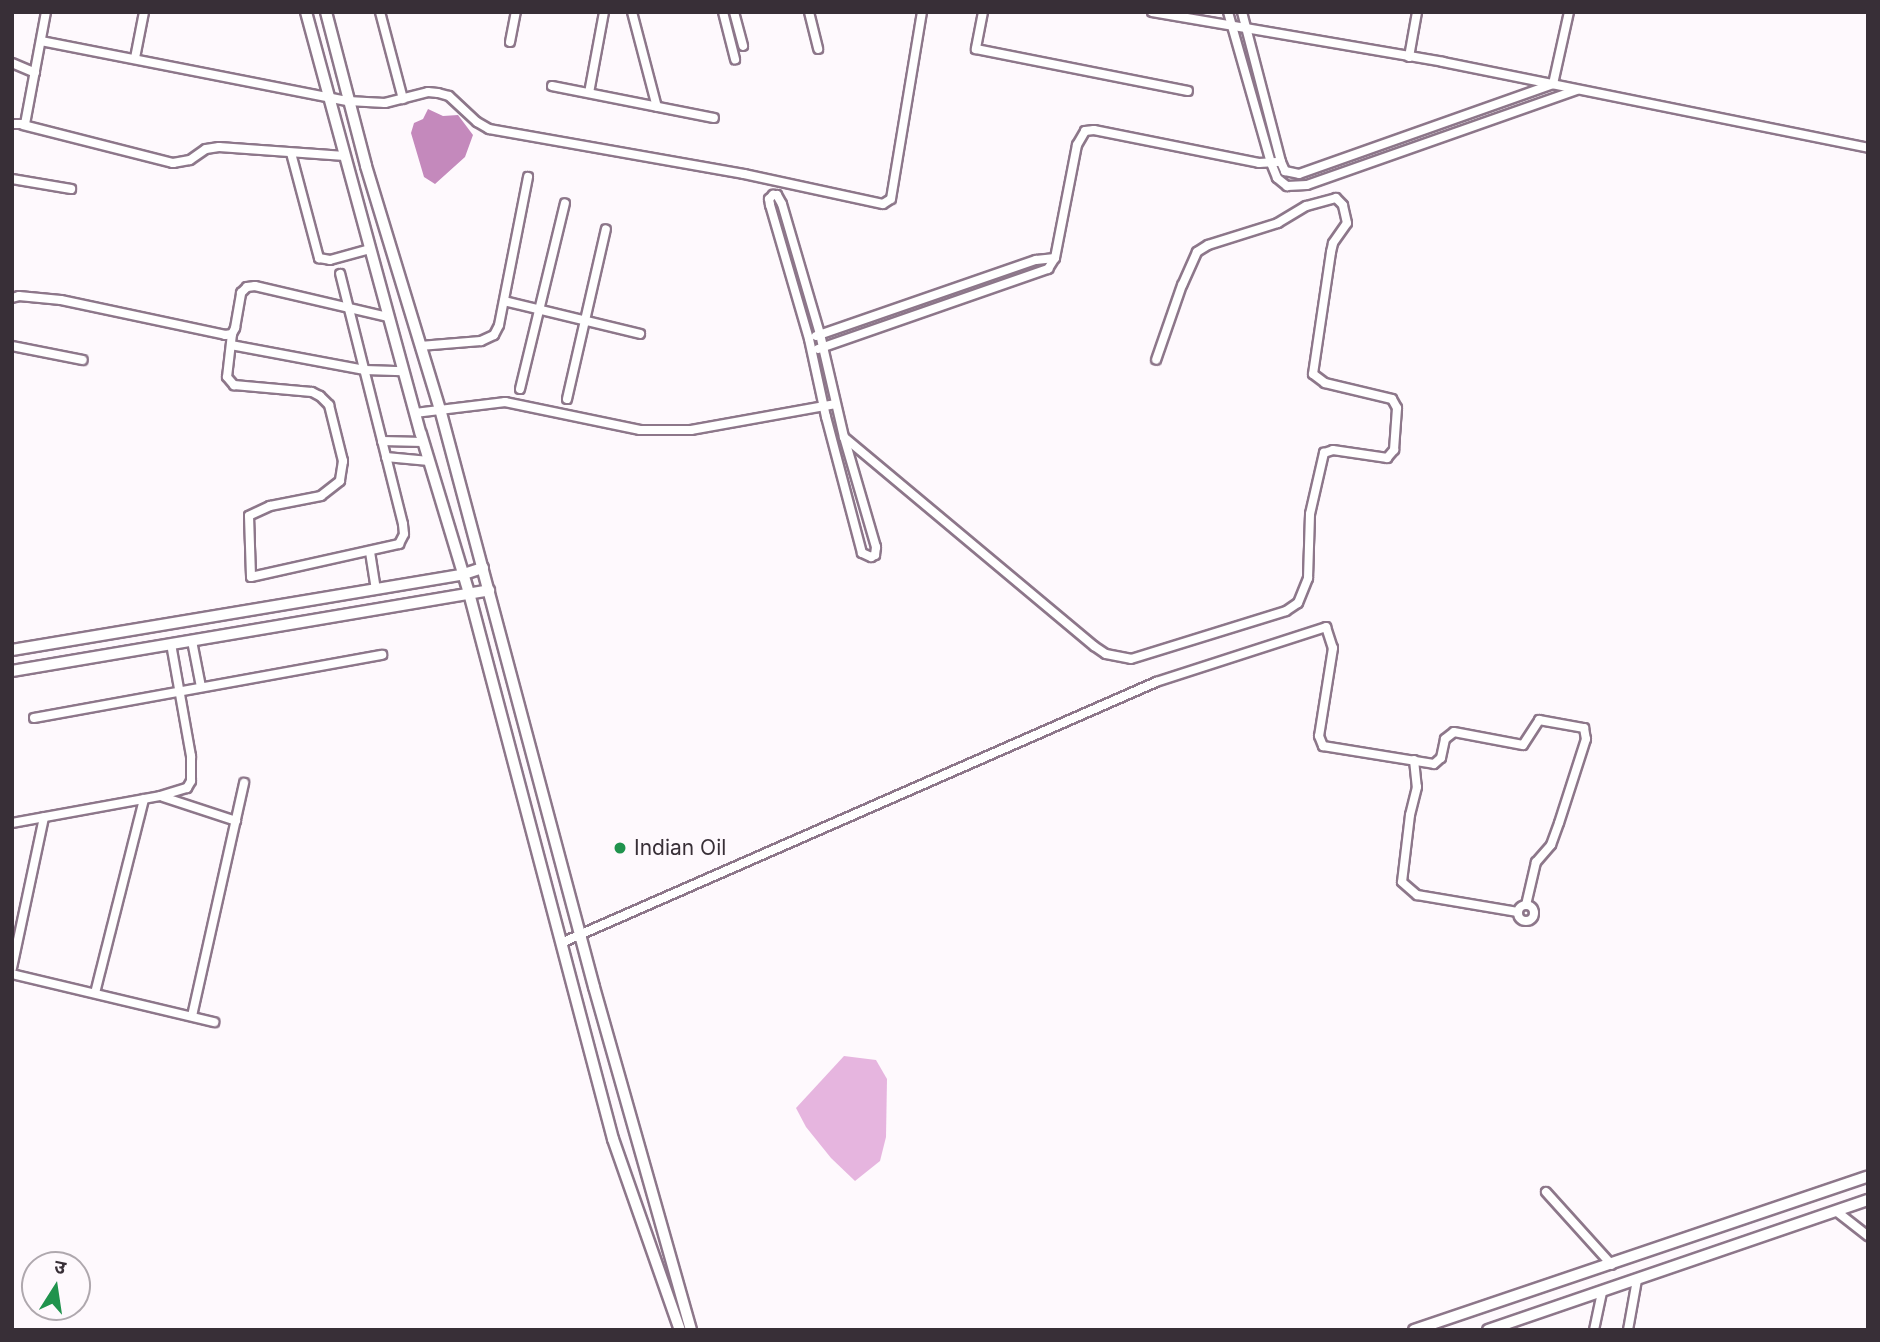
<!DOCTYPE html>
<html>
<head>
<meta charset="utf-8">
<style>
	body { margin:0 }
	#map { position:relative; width:1880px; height:1342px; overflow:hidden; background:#fef9fd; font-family:Inter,"Noto Sans Devanagari",sans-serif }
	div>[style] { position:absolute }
	.green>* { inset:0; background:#e6b5df }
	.water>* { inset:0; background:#c489bc }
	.roads { filter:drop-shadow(2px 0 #8d778a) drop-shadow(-2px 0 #8d778a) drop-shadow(0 2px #8d778a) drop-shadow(0 -2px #8d778a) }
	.minor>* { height:8px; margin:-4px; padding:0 4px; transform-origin:4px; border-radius:4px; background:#fff }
	.minor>.ring { margin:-4px; padding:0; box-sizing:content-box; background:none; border:8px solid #fff; border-radius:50% }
	.tertiary>* { height:10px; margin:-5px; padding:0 5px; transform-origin:5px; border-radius:5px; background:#fff }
	.dots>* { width:19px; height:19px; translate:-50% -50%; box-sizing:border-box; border:4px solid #fef9fd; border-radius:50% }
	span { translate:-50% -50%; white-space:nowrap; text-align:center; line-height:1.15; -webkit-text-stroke:7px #fef9fd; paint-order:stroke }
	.poi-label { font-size:21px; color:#382f37 }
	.left { translate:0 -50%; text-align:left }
	.frame { position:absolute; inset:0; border:14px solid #382f37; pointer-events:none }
	.north { position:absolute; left:21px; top:1251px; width:70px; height:70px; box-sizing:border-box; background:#fef9fd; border:2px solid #afa8ae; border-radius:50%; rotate:12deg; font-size:19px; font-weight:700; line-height:28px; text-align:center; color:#382f37 }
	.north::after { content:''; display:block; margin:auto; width:24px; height:32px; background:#20934d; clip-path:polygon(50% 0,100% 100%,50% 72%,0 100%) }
</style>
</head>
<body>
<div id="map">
	<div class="green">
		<div style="clip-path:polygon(844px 1056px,876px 1060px,887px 1079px,886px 1137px,880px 1161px,855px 1181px,831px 1158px,806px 1127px,796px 1108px)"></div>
	</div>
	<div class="water">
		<div style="clip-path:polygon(428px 109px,443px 116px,458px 115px,473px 135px,465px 157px,435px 184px,424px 177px,411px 133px,414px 123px,423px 119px)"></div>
	</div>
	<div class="roads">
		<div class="minor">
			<div style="left:380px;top:12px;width:90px;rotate:75.2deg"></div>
			<div style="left:632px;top:12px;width:98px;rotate:75.3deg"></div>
			<div style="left:723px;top:12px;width:49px;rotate:75.7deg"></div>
			<div style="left:734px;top:12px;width:35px;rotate:75deg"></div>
			<div style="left:809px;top:12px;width:38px;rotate:76deg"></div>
			<div style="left:983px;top:12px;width:38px;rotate:101deg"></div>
			<div style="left:976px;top:49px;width:216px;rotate:11.2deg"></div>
			<div style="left:1152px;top:12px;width:295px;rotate:9.7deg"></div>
			<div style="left:1443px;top:62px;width:434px;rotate:11.4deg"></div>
			<div style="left:1228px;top:12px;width:157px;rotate:74.1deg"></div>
			<div style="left:1271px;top:163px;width:16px;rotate:68deg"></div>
			<div style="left:1277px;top:178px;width:13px;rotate:39deg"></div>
			<div style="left:1287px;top:186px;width:20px;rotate:-3deg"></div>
			<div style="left:1307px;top:185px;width:286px;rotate:-19.4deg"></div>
			<div style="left:1242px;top:12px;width:155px;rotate:75.4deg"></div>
			<div style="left:1281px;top:162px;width:10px;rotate:66deg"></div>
			<div style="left:1285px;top:171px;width:14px;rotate:12deg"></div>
			<div style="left:1299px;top:174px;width:269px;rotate:-19.5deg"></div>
			<div style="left:1553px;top:84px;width:74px;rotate:-77.5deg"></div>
			<div style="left:41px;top:41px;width:313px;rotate:11.1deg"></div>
			<div style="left:348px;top:101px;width:37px;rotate:3deg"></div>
			<div style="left:385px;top:103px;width:44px;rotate:-14.3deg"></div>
			<div style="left:428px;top:92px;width:10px;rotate:6deg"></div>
			<div style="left:438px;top:93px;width:11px;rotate:15deg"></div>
			<div style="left:449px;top:96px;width:38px;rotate:43deg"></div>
			<div style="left:477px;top:122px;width:14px;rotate:30deg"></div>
			<div style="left:489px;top:129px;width:259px;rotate:10deg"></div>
			<div style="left:744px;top:174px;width:142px;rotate:12.2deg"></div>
			<div style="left:883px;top:204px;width:9px;rotate:-32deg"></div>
			<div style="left:891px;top:199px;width:190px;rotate:-80.6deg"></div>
			<div style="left:510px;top:42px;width:31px;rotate:-79deg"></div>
			<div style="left:1409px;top:57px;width:46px;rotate:-79.9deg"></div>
			<div style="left:135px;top:58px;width:47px;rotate:-78.9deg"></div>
			<div style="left:12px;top:63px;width:25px;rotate:23deg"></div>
			<div style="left:552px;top:86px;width:165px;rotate:11.2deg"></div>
			<div style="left:589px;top:93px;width:82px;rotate:-79.5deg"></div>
			<div style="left:12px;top:124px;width:13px"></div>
			<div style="left:25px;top:124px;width:114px;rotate:-79.4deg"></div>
			<div style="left:23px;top:125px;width:155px;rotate:14.2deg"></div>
			<div style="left:173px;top:163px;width:17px;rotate:-10deg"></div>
			<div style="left:190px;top:160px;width:19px;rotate:-35deg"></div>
			<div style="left:206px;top:149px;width:13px;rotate:-9deg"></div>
			<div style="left:219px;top:147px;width:126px;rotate:4.1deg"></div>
			<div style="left:291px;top:153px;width:109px;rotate:75.1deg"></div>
			<div style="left:319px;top:258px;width:11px;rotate:10deg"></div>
			<div style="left:330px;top:260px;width:41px;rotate:-15.4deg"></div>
			<div style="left:12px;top:179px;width:60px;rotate:9.6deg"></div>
			<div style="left:773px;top:195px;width:4px"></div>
			<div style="left:777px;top:195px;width:10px;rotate:61deg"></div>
			<div style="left:782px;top:204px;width:135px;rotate:73.7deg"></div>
			<div style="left:820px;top:334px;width:106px;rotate:76.9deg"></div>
			<div style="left:844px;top:437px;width:115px;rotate:73.8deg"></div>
			<div style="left:876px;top:547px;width:8px;rotate:97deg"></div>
			<div style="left:875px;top:555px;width:4px;rotate:153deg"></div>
			<div style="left:871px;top:557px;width:10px;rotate:-156deg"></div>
			<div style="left:862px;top:553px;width:141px;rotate:-104.8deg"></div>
			<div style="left:826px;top:417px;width:80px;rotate:-102.3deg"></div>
			<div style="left:809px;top:339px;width:140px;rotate:-106.2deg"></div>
			<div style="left:770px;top:205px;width:6px;rotate:-99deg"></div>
			<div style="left:769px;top:199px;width:6px;rotate:-45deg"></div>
			<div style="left:12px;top:298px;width:7px;rotate:-16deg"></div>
			<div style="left:19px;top:296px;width:42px;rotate:5.4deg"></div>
			<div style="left:61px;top:300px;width:168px;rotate:12deg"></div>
			<div style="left:225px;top:335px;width:7px;rotate:-8deg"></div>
			<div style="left:232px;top:334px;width:7px;rotate:-63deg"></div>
			<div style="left:235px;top:328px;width:36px;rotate:-80deg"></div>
			<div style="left:241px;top:293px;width:8px;rotate:-45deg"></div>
			<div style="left:247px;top:287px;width:8px;rotate:-7deg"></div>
			<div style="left:255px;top:286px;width:137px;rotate:13.1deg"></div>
			<div style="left:504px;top:301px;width:140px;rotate:13.6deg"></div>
			<div style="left:232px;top:334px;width:43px;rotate:96.6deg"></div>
			<div style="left:227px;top:377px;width:11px;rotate:49deg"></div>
			<div style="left:234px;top:385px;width:78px;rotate:5.1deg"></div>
			<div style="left:312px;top:392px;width:9px;rotate:27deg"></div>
			<div style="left:320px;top:396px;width:13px;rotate:45deg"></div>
			<div style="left:329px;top:405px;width:58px;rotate:76deg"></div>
			<div style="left:343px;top:461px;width:20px;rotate:99deg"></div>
			<div style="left:340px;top:481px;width:24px;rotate:142deg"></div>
			<div style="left:321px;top:496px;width:52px;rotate:168.9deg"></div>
			<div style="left:270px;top:506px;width:23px;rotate:155deg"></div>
			<div style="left:249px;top:516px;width:61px;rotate:88.1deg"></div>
			<div style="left:251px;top:577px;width:152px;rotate:-12.6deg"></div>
			<div style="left:399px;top:544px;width:11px;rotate:-63deg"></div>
			<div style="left:404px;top:534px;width:10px;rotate:-96deg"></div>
			<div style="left:403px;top:524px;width:258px;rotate:-104.1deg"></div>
			<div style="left:816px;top:336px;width:233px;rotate:-19.1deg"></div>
			<div style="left:1036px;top:260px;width:19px;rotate:-6deg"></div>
			<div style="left:231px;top:345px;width:136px;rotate:10.6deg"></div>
			<div style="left:365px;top:370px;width:38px;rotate:2deg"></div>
			<div style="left:12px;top:346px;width:72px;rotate:11.2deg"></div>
			<div style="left:420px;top:346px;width:61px;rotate:-4.7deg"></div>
			<div style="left:481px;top:341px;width:14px;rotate:-25deg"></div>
			<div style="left:494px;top:335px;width:11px;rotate:-63deg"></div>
			<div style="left:499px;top:325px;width:151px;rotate:-78.9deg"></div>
			<div style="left:818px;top:349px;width:244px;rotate:-19.2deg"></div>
			<div style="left:1048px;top:269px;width:13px;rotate:-58deg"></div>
			<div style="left:1055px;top:258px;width:115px;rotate:-79deg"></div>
			<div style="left:1077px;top:145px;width:16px;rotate:-60deg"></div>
			<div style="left:1085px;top:131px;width:9px;rotate:-6deg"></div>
			<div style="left:1094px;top:130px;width:168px;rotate:11.3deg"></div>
			<div style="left:1259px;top:163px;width:22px;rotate:-3deg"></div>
			<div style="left:520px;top:389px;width:191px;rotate:-76.4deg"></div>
			<div style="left:567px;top:399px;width:174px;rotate:-77.1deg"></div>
			<div style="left:415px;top:413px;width:91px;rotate:-7deg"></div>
			<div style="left:505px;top:402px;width:138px;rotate:11.7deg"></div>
			<div style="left:640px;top:430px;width:51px"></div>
			<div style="left:691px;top:430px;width:147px;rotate:-10.2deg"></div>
			<div style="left:844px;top:437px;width:326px;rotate:39.9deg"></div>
			<div style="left:1094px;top:646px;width:14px;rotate:34deg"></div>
			<div style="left:1106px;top:654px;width:25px;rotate:11deg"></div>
			<div style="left:1131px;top:659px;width:162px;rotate:-17.2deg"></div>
			<div style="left:1286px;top:611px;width:14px;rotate:-34deg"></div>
			<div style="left:1298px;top:603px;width:27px;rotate:-68deg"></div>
			<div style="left:1308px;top:578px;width:64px;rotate:-88.2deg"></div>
			<div style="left:1310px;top:514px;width:63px;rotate:-77.1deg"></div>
			<div style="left:1324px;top:453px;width:9px;rotate:-18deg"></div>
			<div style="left:1333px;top:450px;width:55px;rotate:8.4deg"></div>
			<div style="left:1387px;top:458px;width:11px;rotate:-49deg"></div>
			<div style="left:1394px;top:450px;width:42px;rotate:-85.9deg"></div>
			<div style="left:1397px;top:408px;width:10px;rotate:-119deg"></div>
			<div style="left:1392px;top:399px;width:69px;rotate:-166.6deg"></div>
			<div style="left:1325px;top:383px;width:15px;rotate:-143deg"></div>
			<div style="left:1313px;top:374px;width:123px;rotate:-81.6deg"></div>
			<div style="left:1331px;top:252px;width:9px;rotate:-77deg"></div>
			<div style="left:1333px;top:243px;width:24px;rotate:-55deg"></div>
			<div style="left:1347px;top:223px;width:18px;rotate:-103deg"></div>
			<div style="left:1343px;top:205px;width:10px;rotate:-135deg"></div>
			<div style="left:1336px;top:198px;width:31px;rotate:165deg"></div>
			<div style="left:1306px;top:206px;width:33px;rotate:149deg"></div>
			<div style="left:1278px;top:223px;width:73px;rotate:162.6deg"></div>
			<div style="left:1208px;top:245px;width:13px;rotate:148deg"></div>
			<div style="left:1197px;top:252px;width:36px;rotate:114deg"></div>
			<div style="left:1182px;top:285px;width:79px;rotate:109.1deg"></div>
			<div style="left:382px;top:441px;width:41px;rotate:1.4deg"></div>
			<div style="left:386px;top:457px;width:43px;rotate:5.3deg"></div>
			<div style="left:370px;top:552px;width:36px;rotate:81deg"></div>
			<div style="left:192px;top:641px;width:47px;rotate:78.9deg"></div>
			<div style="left:34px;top:718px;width:354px;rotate:-10.3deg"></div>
			<div style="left:1414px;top:760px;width:27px;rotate:84deg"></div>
			<div style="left:1417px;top:787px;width:29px;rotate:104deg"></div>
			<div style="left:1410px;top:815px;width:67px;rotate:96.8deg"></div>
			<div style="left:1402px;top:882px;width:20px;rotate:41deg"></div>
			<div style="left:1417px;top:895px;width:102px;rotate:9.6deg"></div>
			<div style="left:163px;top:797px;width:77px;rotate:18.2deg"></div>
			<div style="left:12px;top:823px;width:150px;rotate:-10.3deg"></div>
			<div style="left:160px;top:796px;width:28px;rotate:-17deg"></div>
			<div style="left:187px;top:788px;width:8px;rotate:-60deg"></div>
			<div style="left:191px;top:781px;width:25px;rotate:-90deg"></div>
			<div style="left:191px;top:756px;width:114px;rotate:-100.1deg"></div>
			<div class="ring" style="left:1518px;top:905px;width:8px;height:8px"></div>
			<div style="left:561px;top:943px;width:650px;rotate:-23.68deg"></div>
			<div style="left:1156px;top:682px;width:179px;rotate:-17.9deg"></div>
			<div style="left:1326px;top:627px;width:22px;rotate:72deg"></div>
			<div style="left:1333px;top:648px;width:89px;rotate:99deg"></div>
			<div style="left:1319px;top:736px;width:11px;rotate:68deg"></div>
			<div style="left:1323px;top:746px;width:112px;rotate:9.2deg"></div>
			<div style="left:1434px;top:764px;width:9px;rotate:-41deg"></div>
			<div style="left:1441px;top:758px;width:19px;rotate:-78deg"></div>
			<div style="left:1445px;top:739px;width:11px;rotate:-38deg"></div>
			<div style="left:1454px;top:732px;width:70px;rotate:10.7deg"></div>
			<div style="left:1523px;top:745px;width:30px;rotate:-57deg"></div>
			<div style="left:1539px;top:720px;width:46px;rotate:10.1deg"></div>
			<div style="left:1584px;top:728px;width:11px;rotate:80deg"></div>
			<div style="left:1586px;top:739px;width:88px;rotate:107.8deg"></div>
			<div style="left:1559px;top:823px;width:23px;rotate:110deg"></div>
			<div style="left:1551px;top:845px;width:23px;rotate:131deg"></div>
			<div style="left:1536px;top:862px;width:44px;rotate:103.1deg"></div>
			<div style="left:12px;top:968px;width:154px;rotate:-78deg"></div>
			<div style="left:12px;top:974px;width:208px;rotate:13.4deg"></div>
			<div style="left:95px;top:993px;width:200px;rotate:-75.8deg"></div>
			<div style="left:192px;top:1016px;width:239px;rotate:-77.4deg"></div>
			<div style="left:1546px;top:1192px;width:98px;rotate:47.9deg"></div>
			<div style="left:1836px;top:1211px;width:41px;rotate:38deg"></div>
			<div style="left:1594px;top:1330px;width:40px;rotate:-78deg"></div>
			<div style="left:1628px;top:1330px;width:51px;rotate:-79.8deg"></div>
		</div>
		<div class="tertiary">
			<div style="left:306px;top:12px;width:437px;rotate:74.8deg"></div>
			<div style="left:421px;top:434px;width:166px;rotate:73.2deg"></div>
			<div style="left:469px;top:593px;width:565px;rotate:75.23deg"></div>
			<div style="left:613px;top:1139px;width:202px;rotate:70.7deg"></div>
			<div style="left:326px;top:12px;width:159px;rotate:75.4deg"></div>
			<div style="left:366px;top:166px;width:254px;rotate:73.1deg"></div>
			<div style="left:440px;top:409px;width:598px;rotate:75.08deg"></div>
			<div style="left:594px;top:987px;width:356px;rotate:74.2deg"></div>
			<div style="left:12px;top:650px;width:458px;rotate:-9.5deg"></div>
			<div style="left:464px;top:574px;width:20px;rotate:-18deg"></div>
			<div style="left:12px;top:671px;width:484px;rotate:-9.6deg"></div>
			<div style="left:1414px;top:1330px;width:479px;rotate:-18.7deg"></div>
			<div style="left:1488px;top:1330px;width:402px;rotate:-18.9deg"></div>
		</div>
	</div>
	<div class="dots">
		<div style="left:620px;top:848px;background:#20934d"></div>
	</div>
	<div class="poi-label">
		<span class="left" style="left:634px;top:848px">Indian Oil</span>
	</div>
	<div class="frame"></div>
	<div class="north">उ</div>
</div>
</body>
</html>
